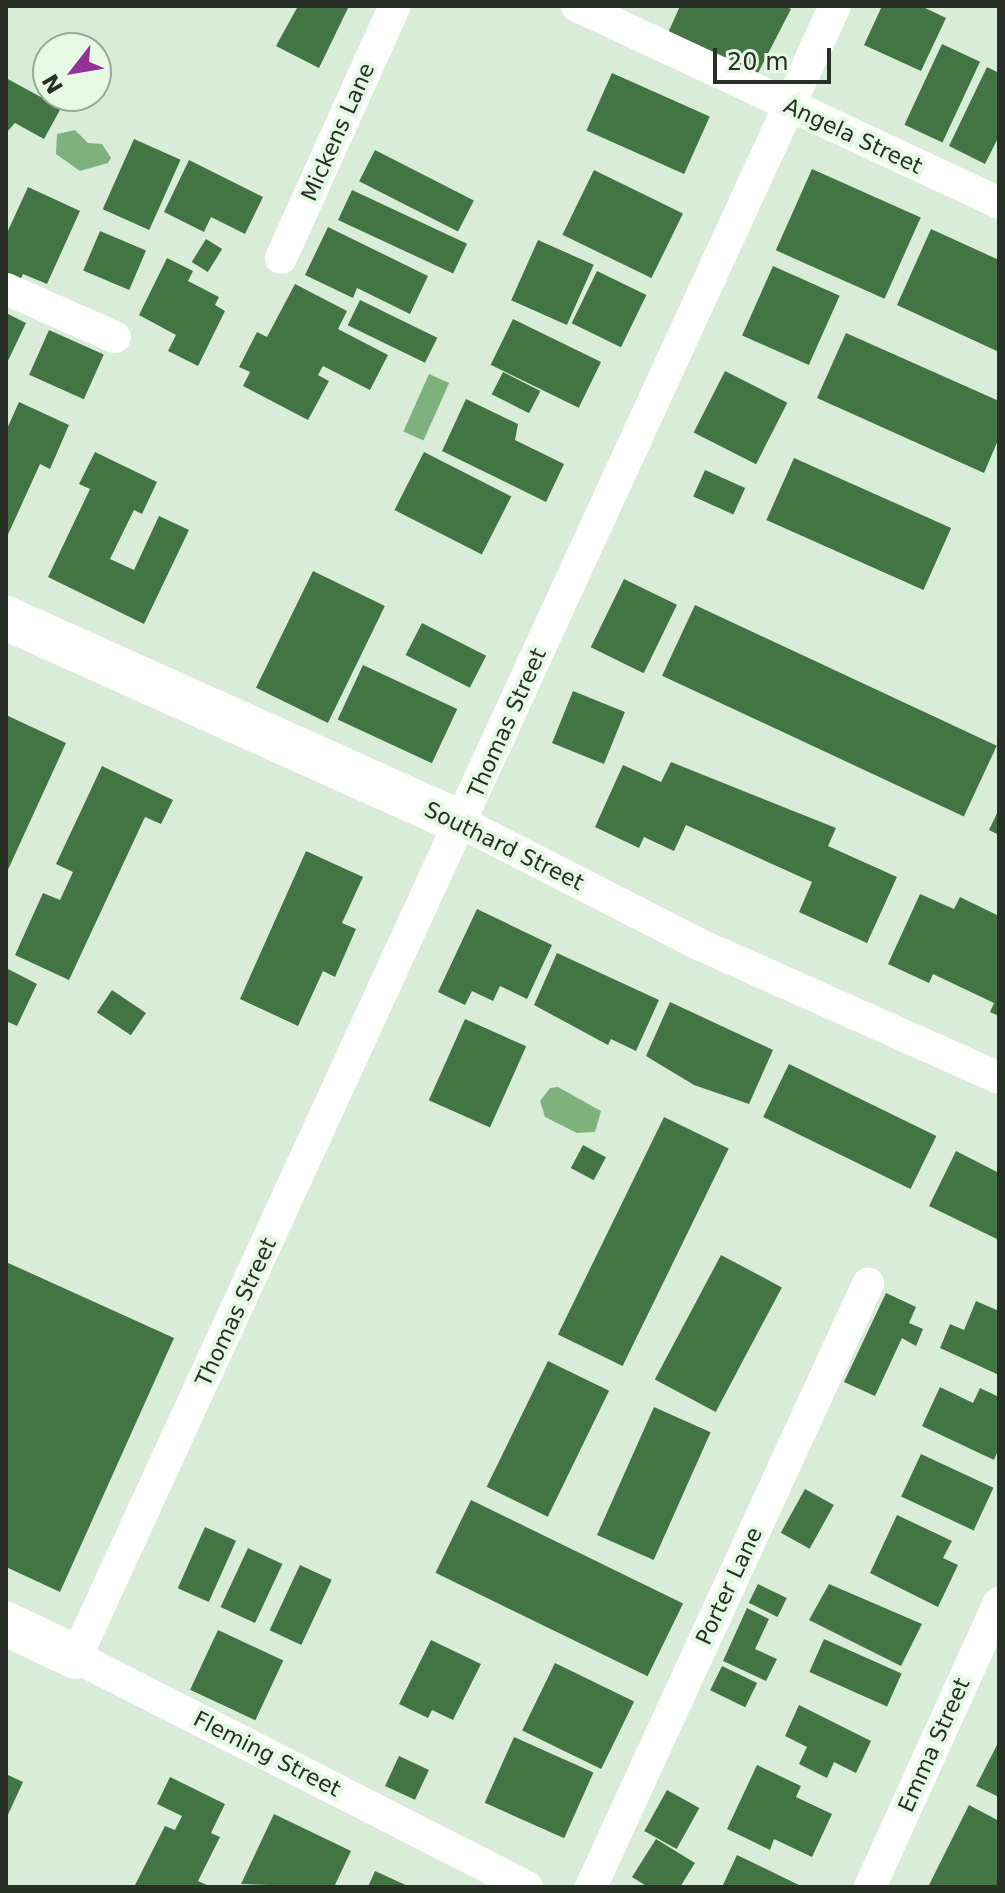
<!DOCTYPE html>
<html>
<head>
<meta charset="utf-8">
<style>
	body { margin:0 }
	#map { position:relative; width:1005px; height:1893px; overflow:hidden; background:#d9ecd8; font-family:"DejaVu Sans",sans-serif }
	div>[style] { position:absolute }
	.water>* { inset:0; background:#7db27c; transform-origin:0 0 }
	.building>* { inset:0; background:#427543; transform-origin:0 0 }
	.street>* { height:32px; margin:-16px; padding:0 16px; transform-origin:16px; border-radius:16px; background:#fff }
	.secondary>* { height:44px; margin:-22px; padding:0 22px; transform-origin:22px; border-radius:22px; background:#fff }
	span { translate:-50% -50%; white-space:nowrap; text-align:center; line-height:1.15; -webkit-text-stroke:8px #e6f9e5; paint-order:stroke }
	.street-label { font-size:22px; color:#282f27 }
	.frame { position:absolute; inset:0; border:8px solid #282f27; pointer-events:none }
	.north { position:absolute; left:32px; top:32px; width:80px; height:80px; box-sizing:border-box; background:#e6f9e5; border:2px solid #9aa899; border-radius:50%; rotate:239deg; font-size:22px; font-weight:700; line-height:32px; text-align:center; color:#282f27 }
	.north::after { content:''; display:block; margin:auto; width:28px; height:36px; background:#953096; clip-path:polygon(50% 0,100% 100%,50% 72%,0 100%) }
	.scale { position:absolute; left:713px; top:48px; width:118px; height:36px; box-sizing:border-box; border:4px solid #282f27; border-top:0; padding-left:10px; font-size:24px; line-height:28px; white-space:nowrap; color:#282f27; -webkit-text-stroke:6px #e6f9e5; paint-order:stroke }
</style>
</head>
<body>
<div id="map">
	<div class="water">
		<div style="clip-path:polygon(75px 130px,88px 143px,102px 144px,111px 158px,108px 163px,80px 171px,56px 154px,57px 134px)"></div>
		<div style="left:429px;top:374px;width:22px;height:63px;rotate:24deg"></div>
		<div style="clip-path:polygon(558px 1087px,601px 1111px,595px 1132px,577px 1133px,545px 1117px,540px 1101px,550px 1088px)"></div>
	</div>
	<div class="building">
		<div style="clip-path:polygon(298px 6px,349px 6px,319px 68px,276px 46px)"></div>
		<div style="clip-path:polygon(680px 6px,785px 6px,791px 9px,758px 73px,668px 33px)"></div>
		<div style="clip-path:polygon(882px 6px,921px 6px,946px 18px,921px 71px,864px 45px)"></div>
		<div style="left:942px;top:44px;width:42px;height:89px;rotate:25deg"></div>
		<div style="clip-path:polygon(987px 67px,999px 73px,999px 136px,985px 164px,949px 146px)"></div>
		<div style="left:612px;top:73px;width:107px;height:63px;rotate:24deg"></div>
		<div style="clip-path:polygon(6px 78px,61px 108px,44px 139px,15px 123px,6px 133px)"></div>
		<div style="left:134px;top:139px;width:51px;height:77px;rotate:24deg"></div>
		<div style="left:375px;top:150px;width:111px;height:35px;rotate:27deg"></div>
		<div style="clip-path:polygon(189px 160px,263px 197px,245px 234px,211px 217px,204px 232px,164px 212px)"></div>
		<div style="left:812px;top:169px;width:119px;height:89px;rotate:24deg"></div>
		<div style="left:594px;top:170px;width:99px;height:72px;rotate:26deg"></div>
		<div style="clip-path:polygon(28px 187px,80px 211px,47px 284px,23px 274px,16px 289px,6px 281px,6px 235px)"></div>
		<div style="left:352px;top:190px;width:127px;height:33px;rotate:25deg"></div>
		<div style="clip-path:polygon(328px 227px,428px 276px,410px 314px,357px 288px,353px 298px,305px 275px)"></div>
		<div style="clip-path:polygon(931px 229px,999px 260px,999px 352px,897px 305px)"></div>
		<div style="left:100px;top:231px;width:50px;height:43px;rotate:23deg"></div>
		<div style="left:206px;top:239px;width:19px;height:27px;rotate:32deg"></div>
		<div style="left:538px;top:240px;width:61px;height:66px;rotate:24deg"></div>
		<div style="clip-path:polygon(167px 258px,193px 271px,188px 281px,219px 297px,215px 305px,225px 311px,198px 366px,168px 351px,176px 335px,139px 315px)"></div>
		<div style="left:773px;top:266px;width:73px;height:76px;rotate:24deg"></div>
		<div style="left:597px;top:271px;width:55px;height:58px;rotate:26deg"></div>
		<div style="clip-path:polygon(295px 284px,347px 311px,338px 329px,388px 355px,370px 390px,323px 366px,318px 375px,329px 381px,308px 420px,243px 386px,250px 372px,239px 367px,257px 332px,267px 337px)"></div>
		<div style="left:360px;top:300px;width:86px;height:28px;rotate:26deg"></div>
		<div style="clip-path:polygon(6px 313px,26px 323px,6px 365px)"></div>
		<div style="left:513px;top:319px;width:98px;height:51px;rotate:26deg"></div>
		<div style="left:49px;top:330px;width:60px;height:49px;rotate:24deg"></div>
		<div style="clip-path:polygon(846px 333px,999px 401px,999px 438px,984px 473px,817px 398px)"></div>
		<div style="left:725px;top:371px;width:70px;height:69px;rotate:27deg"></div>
		<div style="left:503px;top:372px;width:42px;height:25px;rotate:27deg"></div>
		<div style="clip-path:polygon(466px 399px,518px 424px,515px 440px,564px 464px,546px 502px,442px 451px)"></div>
		<div style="clip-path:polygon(19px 402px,69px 425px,50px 469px,40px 464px,6px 539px,6px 431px)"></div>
		<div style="clip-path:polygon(95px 452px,157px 482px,142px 514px,134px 510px,110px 559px,134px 570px,159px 516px,189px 530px,144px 624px,48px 577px,90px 489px,79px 484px)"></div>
		<div style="left:424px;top:452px;width:98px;height:65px;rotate:27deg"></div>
		<div style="left:794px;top:458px;width:172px;height:68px;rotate:24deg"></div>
		<div style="left:705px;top:470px;width:44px;height:29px;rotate:24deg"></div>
		<div style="left:313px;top:571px;width:80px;height:130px;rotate:26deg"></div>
		<div style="left:624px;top:579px;width:59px;height:76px;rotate:26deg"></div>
		<div style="left:695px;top:605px;width:333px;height:78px;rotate:25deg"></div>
		<div style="left:422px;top:623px;width:72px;height:36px;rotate:27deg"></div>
		<div style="left:363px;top:665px;width:104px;height:60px;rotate:25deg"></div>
		<div style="left:573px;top:691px;width:56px;height:56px;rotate:22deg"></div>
		<div style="clip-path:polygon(6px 715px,66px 743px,6px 874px)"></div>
		<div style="clip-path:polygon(671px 762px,836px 828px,828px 846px,897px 877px,867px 943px,799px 912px,812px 882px,686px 825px,674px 851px,644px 837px,639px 848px,595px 827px,623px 765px,661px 782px)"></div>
		<div style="clip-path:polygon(102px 766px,173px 800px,161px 824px,145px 817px,69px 980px,15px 955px,43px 893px,60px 900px,73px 872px,56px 864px)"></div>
		<div style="clip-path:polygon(999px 809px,999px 835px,989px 830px)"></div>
		<div style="clip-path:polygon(306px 851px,363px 877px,342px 923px,356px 929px,335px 977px,323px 971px,298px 1026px,240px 999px)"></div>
		<div style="clip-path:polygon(920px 894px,954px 909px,960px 897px,999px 916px,999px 1016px,990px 1012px,994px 1003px,933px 974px,929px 983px,888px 964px)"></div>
		<div style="clip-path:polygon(477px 909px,552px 945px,527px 999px,500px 986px,493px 1001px,472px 991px,465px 1005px,438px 992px)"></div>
		<div style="clip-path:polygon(557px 953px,659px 1000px,636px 1051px,611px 1039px,608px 1045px,534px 1005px)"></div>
		<div style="clip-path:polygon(8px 969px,37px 984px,17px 1026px,6px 1021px)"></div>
		<div style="left:112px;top:990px;width:41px;height:27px;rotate:34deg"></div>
		<div style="clip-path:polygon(670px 1002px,773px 1050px,749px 1104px,694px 1085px,646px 1056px)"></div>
		<div style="left:465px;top:1019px;width:67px;height:89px;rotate:24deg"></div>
		<div style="left:789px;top:1064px;width:164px;height:59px;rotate:26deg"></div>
		<div style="left:664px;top:1117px;width:72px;height:242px;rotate:26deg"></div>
		<div style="left:583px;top:1145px;width:26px;height:26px;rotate:28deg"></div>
		<div style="clip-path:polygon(956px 1151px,999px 1173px,999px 1240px,929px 1206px)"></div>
		<div style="left:721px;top:1255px;width:69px;height:141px;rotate:28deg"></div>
		<div style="clip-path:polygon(6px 1262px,174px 1338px,60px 1592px,6px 1567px)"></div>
		<div style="clip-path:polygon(886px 1293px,916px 1307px,909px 1323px,923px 1329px,916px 1346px,902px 1338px,875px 1396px,844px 1382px)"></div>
		<div style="clip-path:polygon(976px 1301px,999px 1311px,999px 1375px,940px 1348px,950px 1324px,964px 1330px)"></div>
		<div style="left:548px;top:1361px;width:68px;height:140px;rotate:26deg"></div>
		<div style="clip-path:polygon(940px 1387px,973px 1403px,980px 1388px,999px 1397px,999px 1448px,994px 1460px,922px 1426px)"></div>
		<div style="left:654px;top:1407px;width:62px;height:140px;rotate:24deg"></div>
		<div style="left:921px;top:1454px;width:80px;height:47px;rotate:25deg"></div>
		<div style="left:805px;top:1489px;width:33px;height:50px;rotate:29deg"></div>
		<div style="left:471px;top:1500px;width:236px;height:81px;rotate:26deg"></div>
		<div style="clip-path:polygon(897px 1515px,952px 1541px,943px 1558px,958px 1565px,938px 1607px,870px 1573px)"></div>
		<div style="left:205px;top:1527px;width:34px;height:67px;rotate:24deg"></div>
		<div style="left:248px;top:1548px;width:38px;height:65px;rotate:25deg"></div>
		<div style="left:300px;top:1565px;width:35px;height:72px;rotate:25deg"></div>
		<div style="left:758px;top:1584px;width:32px;height:21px;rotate:26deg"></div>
		<div style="clip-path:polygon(829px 1584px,922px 1624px,901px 1666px,809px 1620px)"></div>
		<div style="clip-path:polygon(747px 1608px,769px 1619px,755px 1649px,777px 1659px,766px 1681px,723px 1661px)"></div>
		<div style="left:218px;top:1630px;width:72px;height:66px;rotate:25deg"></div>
		<div style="left:824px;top:1639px;width:85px;height:36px;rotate:24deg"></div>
		<div style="clip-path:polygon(431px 1640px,481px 1664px,453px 1720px,432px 1710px,428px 1718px,399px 1704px)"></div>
		<div style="left:555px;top:1663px;width:88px;height:75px;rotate:26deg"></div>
		<div style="left:722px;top:1666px;width:39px;height:27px;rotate:26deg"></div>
		<div style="clip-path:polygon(799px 1705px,871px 1741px,856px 1773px,834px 1762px,827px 1778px,799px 1764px,807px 1747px,785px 1736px)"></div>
		<div style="left:514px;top:1737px;width:87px;height:72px;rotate:24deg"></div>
		<div style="clip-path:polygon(999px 1741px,999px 1797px,976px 1786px)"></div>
		<div style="left:399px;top:1756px;width:33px;height:33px;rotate:25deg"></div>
		<div style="clip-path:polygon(757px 1765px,801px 1786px,796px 1797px,832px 1814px,812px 1857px,774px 1839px,770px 1850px,727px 1829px)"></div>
		<div style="clip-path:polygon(6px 1774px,23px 1782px,6px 1819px)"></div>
		<div style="clip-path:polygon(170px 1777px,225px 1804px,211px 1833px,220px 1837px,198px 1881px,211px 1887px,134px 1887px,165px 1826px,175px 1830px,182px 1816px,157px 1804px)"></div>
		<div style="left:667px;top:1790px;width:37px;height:47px;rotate:29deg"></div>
		<div style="clip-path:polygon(969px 1805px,999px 1821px,999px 1887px,928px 1887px)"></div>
		<div style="clip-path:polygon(274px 1814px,351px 1851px,334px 1887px,241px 1884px)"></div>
		<div style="clip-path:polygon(656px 1839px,695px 1863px,680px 1887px,648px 1887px,632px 1877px)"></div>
		<div style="clip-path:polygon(737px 1855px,803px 1887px,722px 1887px)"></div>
		<div style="clip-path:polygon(375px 1871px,410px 1887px,368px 1887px)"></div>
	</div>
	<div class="street">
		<div style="left:577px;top:6px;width:466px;rotate:25deg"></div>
		<div style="left:281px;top:258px;width:277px;rotate:-65.7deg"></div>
		<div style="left:6px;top:289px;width:119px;rotate:23.8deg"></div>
		<div style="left:462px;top:823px;width:263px;rotate:27.1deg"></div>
		<div style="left:696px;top:943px;width:332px;rotate:24deg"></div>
		<div style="left:527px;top:1887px;width:506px;rotate:-152.98deg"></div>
		<div style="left:76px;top:1657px;width:1817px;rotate:-65.31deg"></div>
		<div style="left:591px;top:1887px;width:664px;rotate:-65.33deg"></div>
		<div style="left:870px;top:1887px;width:312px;rotate:-65.6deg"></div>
	</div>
	<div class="secondary">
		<div style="left:6px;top:618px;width:500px;rotate:24.2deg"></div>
		<div style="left:6px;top:1624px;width:77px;rotate:25.2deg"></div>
	</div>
	<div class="street-label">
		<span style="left:338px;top:132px;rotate:-66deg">Mickens Lane</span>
		<span style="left:853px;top:136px;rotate:25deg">Angela Street</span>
		<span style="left:507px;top:723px;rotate:-66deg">Thomas Street</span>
		<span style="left:504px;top:846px;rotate:26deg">Southard Street</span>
		<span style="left:236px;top:1312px;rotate:-65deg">Thomas Street</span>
		<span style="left:729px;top:1586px;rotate:-65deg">Porter Lane</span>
		<span style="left:934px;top:1745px;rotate:-66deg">Emma Street</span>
		<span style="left:267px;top:1754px;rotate:27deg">Fleming Street</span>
	</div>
	<div class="frame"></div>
	<div class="north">N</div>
	<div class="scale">20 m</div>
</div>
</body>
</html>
